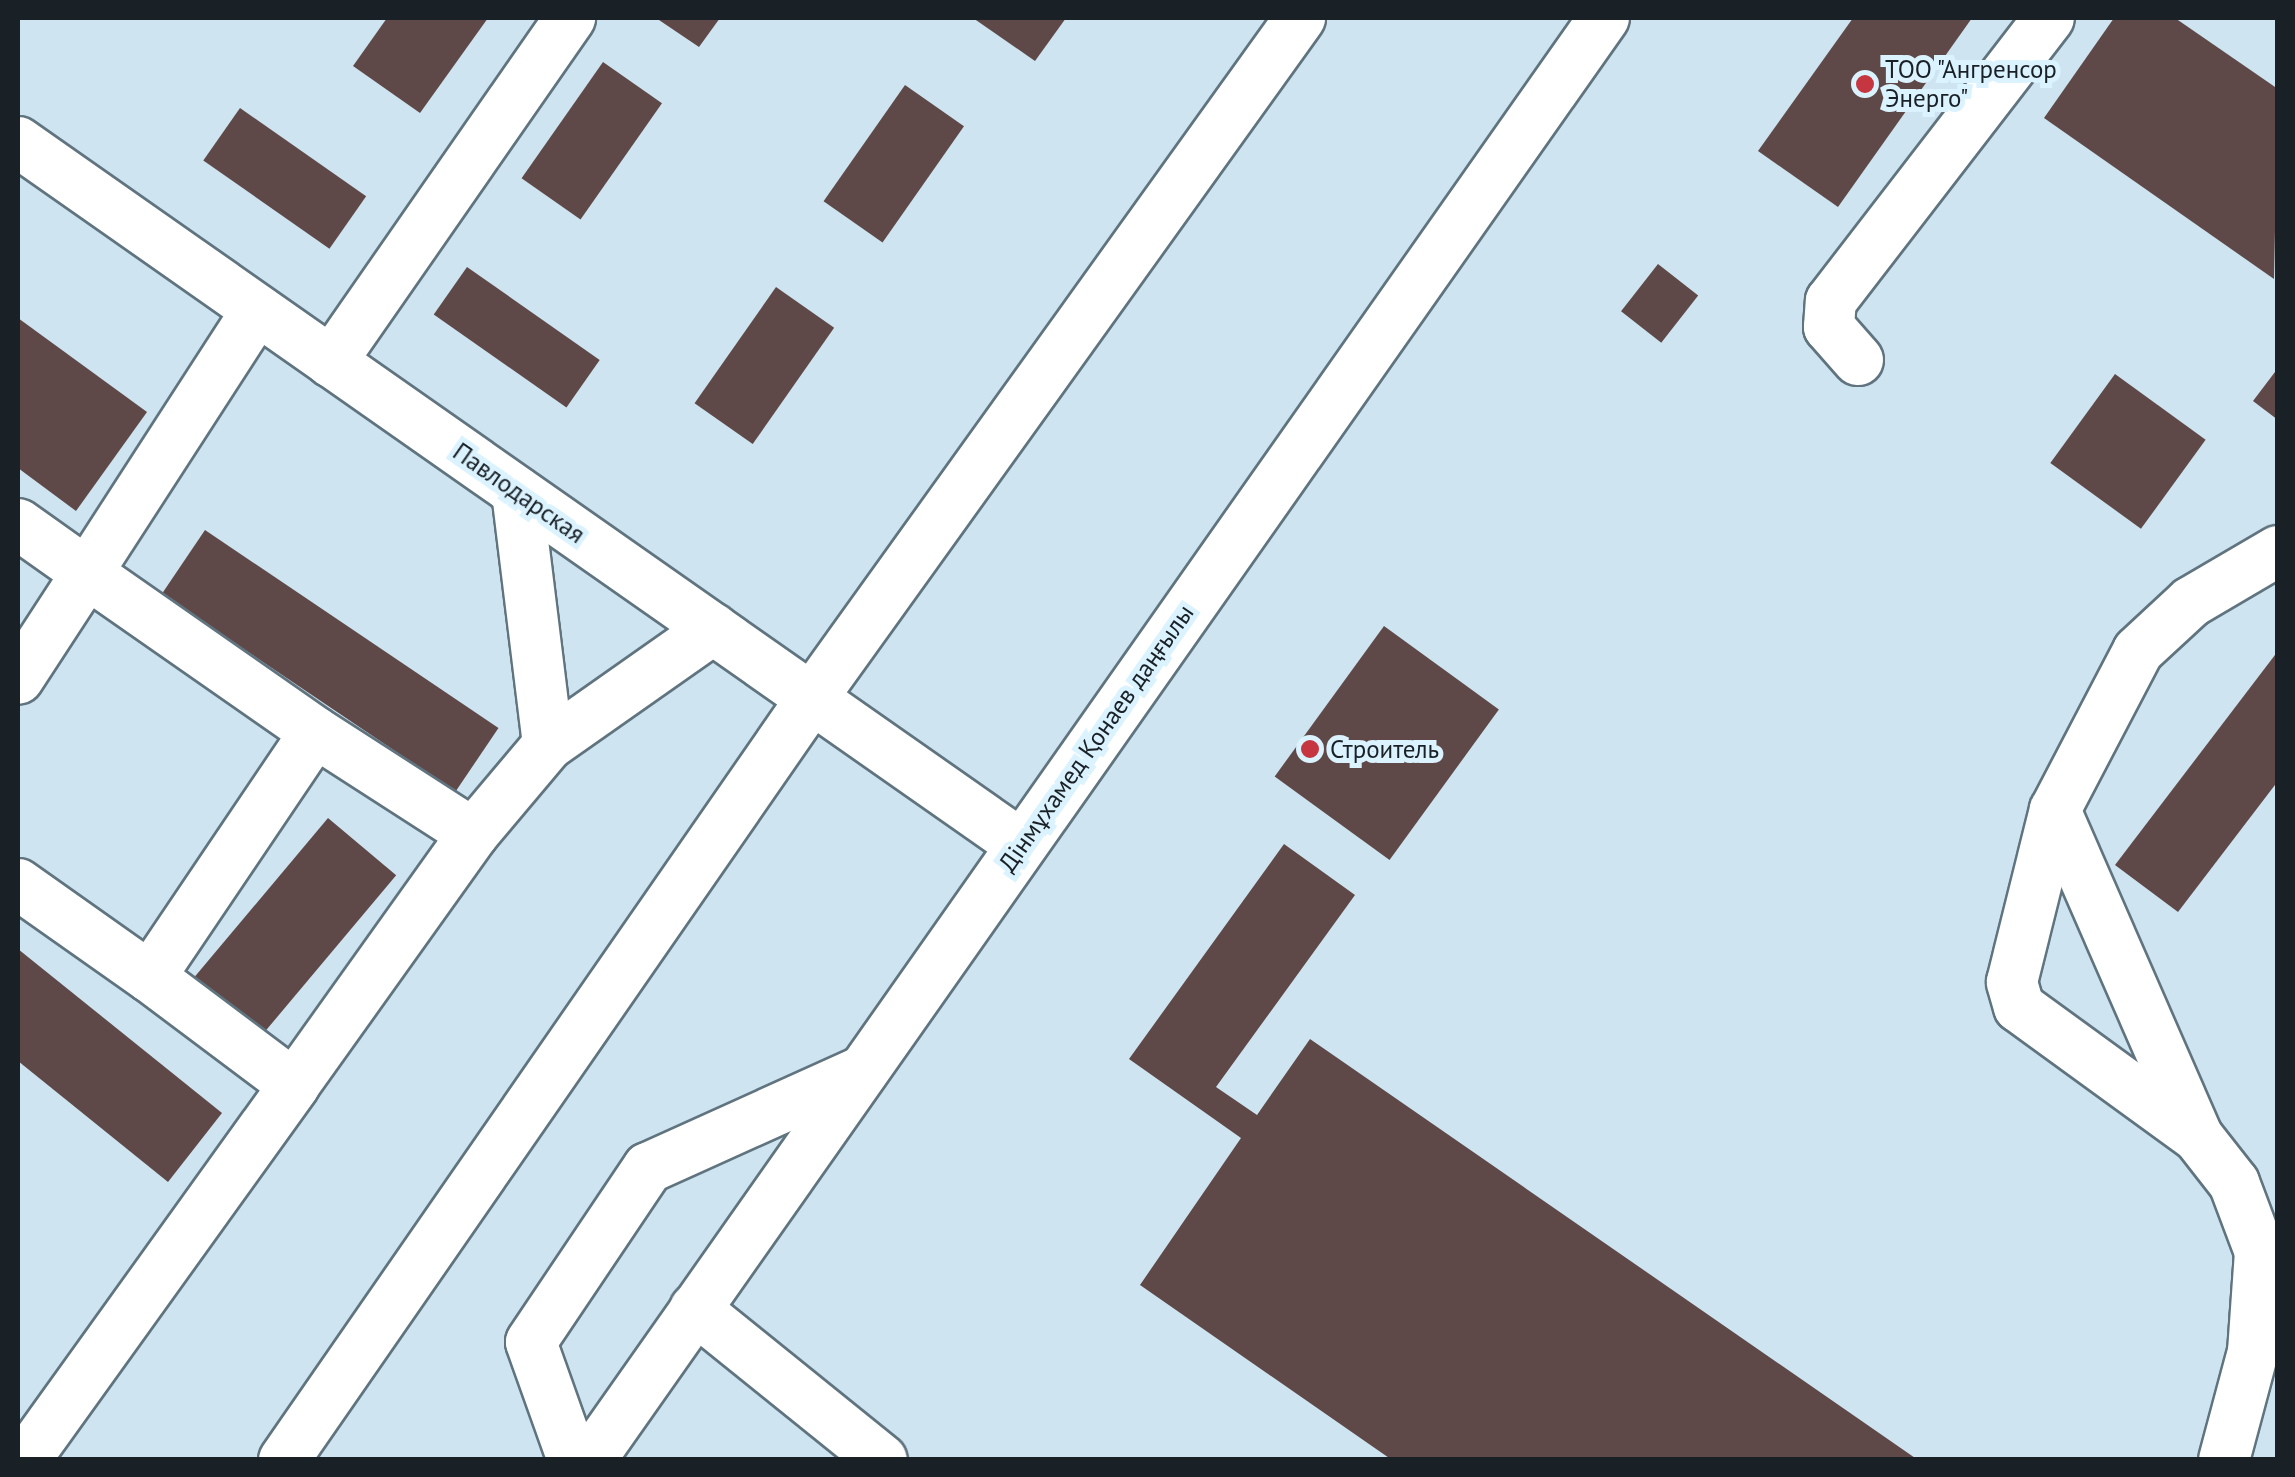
<!DOCTYPE html>
<html>
<head>
<meta charset="utf-8">
<style>
	body { margin:0 }
	#map { position:relative; width:2295px; height:1477px; overflow:hidden; background:#cee4f1; font-family:"PT Sans",sans-serif }
	div>[style] { position:absolute }
	.building>* { inset:0; background:#5f4948; transform-origin:0 0 }
	.roads { filter:drop-shadow(2px 0 #60747f) drop-shadow(-2px 0 #60747f) drop-shadow(0 2px #60747f) drop-shadow(0 -2px #60747f) }
	.minor>* { height:50px; margin:-25px; padding:0 25px; transform-origin:25px; border-radius:25px; background:#fff }
	.dots>* { width:28px; height:28px; translate:-50% -50%; box-sizing:border-box; border:5px solid #dbf2ff; border-radius:50% }
	span { translate:-50% -50%; white-space:nowrap; text-align:center; line-height:1.15; -webkit-text-stroke:10px #dbf2ff; paint-order:stroke }
	.poi-label { font-size:25px; color:#192126 }
	.left { translate:0 -50%; text-align:left }
	.street-label { font-size:25px; color:#192126 }
	.frame { position:absolute; inset:0; border:20px solid #192126; pointer-events:none }
</style>
</head>
<body>
<div id="map">
	<div class="building">
		<div style="clip-path:polygon(387px 18px,488px 18px,420px 113px,353px 66px)"></div>
		<div style="clip-path:polygon(656px 18px,720px 18px,699px 47px)"></div>
		<div style="clip-path:polygon(973px 18px,1066px 18px,1035px 61px)"></div>
		<div style="clip-path:polygon(1853px 18px,1972px 18px,1838px 207px,1758px 151px)"></div>
		<div style="clip-path:polygon(2114px 18px,2175px 18px,2278px 89px,2274px 279px,2044px 118px)"></div>
		<div style="left:603px;top:62px;width:72px;height:142px;rotate:35deg"></div>
		<div style="left:905px;top:85px;width:72px;height:142px;rotate:35deg"></div>
		<div style="left:240px;top:108px;width:154px;height:64px;rotate:35deg"></div>
		<div style="left:1658px;top:264px;width:51px;height:60px;rotate:38deg"></div>
		<div style="left:467px;top:267px;width:162px;height:58px;rotate:35deg"></div>
		<div style="left:776px;top:287px;width:71px;height:142px;rotate:35deg"></div>
		<div style="clip-path:polygon(18px 318px,147px 412px,76px 511px,18px 468px)"></div>
		<div style="clip-path:polygon(2278px 368px,2278px 420px,2253px 401px)"></div>
		<div style="left:2115px;top:374px;width:112px;height:110px;rotate:36deg"></div>
		<div style="left:205px;top:530px;width:354px;height:77px;rotate:34deg"></div>
		<div style="left:1384px;top:626px;width:142px;height:186px;rotate:36deg"></div>
		<div style="clip-path:polygon(2278px 651px,2278px 781px,2178px 912px,2115px 865px)"></div>
		<div style="left:328px;top:818px;width:89px;height:209px;rotate:40deg"></div>
		<div style="clip-path:polygon(1284px 844px,1355px 895px,1216px 1087px,1257px 1115px,1310px 1039px,1918px 1460px,1392px 1460px,1140px 1285px,1241px 1138px,1129px 1059px)"></div>
		<div style="clip-path:polygon(18px 949px,222px 1113px,168px 1182px,18px 1061px)"></div>
	</div>
	<div class="roads">
		<div class="minor">
			<div style="left:18px;top:142px;width:1223px;rotate:35.02deg"></div>
			<div style="left:1858px;top:360px;width:44px;rotate:-131.3deg"></div>
			<div style="left:1829px;top:327px;width:26px;rotate:-86deg"></div>
			<div style="left:1831px;top:301px;width:357px;rotate:-52.4deg"></div>
			<div style="left:331px;top:362px;width:419px;rotate:-55.2deg"></div>
			<div style="left:517px;top:492px;width:255px;rotate:83deg"></div>
			<div style="left:18px;top:524px;width:85px;rotate:35.4deg"></div>
			<div style="left:87px;top:573px;width:126px;rotate:123.1deg"></div>
			<div style="left:315px;top:732px;width:188px;rotate:32.8deg"></div>
			<div style="left:2055px;top:810px;width:352px;rotate:66.4deg"></div>
			<div style="left:18px;top:884px;width:161px;rotate:35.2deg"></div>
			<div style="left:150px;top:977px;width:295px;rotate:-56deg"></div>
			<div style="left:315px;top:732px;width:278px;rotate:-145.1deg"></div>
			<div style="left:87px;top:573px;width:313px;rotate:-57.1deg"></div>
			<div style="left:294px;top:1085px;width:308px;rotate:-54.5deg"></div>
			<div style="left:473px;top:834px;width:116px;rotate:-49.9deg"></div>
			<div style="left:548px;top:745px;width:202px;rotate:-35.1deg"></div>
			<div style="left:695px;top:1309px;width:240px;rotate:38.9deg"></div>
			<div style="left:25px;top:1460px;width:462px;rotate:-54.3deg"></div>
			<div style="left:294px;top:1085px;width:180px;rotate:-143.1deg"></div>
			<div style="left:284px;top:1460px;width:927px;rotate:-55.28deg"></div>
			<div style="left:812px;top:698px;width:837px;rotate:-54.33deg"></div>
			<div style="left:573px;top:1460px;width:125px;rotate:-109.6deg"></div>
			<div style="left:531px;top:1342px;width:210px;rotate:-56.1deg"></div>
			<div style="left:648px;top:1168px;width:236px;rotate:-24.3deg"></div>
			<div style="left:590px;top:1460px;width:1763px;rotate:-54.89deg"></div>
			<div style="left:2224px;top:1460px;width:112px;rotate:-75deg"></div>
			<div style="left:2253px;top:1352px;width:100px;rotate:-86deg"></div>
			<div style="left:2260px;top:1252px;width:74px;rotate:-110.6deg"></div>
			<div style="left:2234px;top:1183px;width:58px;rotate:-128deg"></div>
			<div style="left:2198px;top:1137px;width:221px;rotate:-144deg"></div>
			<div style="left:2019px;top:1007px;width:26px;rotate:-106deg"></div>
			<div style="left:2012px;top:982px;width:177px;rotate:-76deg"></div>
			<div style="left:2055px;top:810px;width:179px;rotate:-62.4deg"></div>
			<div style="left:2138px;top:651px;width:72px;rotate:-42.8deg"></div>
			<div style="left:2191px;top:602px;width:101px;rotate:-30.4deg"></div>
		</div>
	</div>
	<div class="dots">
		<div style="left:1865px;top:84px;background:#c63640"></div>
		<div style="left:1310px;top:749px;background:#c63640"></div>
	</div>
	<div class="poi-label">
		<span class="left" style="left:1885px;top:84px">ТОО "Ангренсор<br>Энерго"</span>
		<span class="left" style="left:1330px;top:749px">Строитель</span>
	</div>
	<div class="street-label">
		<span style="left:519px;top:493px;rotate:35deg">Павлодарская</span>
		<span style="left:1096px;top:738px;rotate:-55deg">Дінмұхамед Қонаев даңғылы</span>
	</div>
	<div class="frame"></div>
</div>
</body>
</html>
